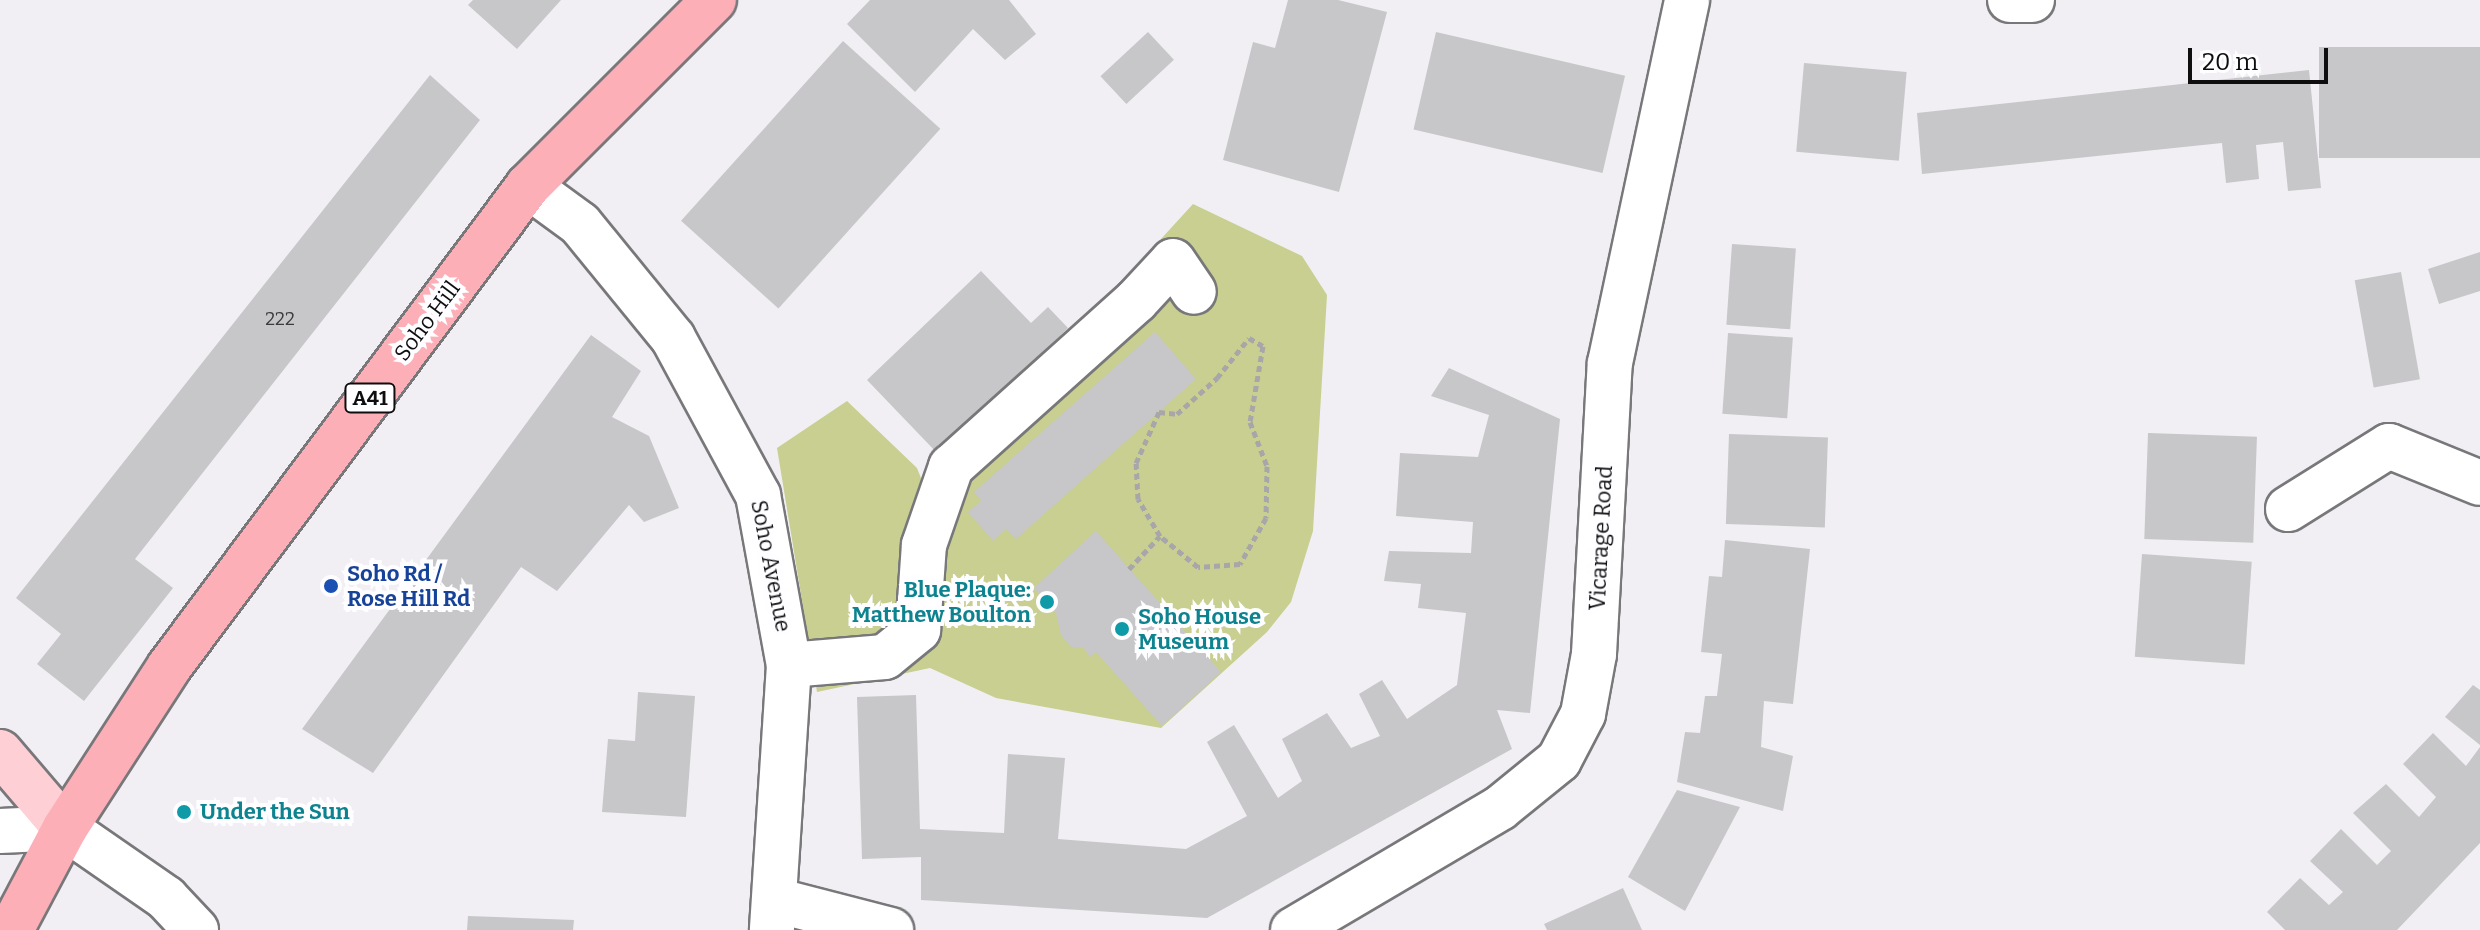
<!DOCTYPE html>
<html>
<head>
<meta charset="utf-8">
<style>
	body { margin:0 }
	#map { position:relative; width:2480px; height:930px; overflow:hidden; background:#f1eff3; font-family:Bitter,serif }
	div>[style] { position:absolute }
	.green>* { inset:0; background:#c8cf91 }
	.building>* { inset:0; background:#c7c6c9; transform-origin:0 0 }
	.path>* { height:5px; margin-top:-2.5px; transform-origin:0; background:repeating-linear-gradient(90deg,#a8a6a9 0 6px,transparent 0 10px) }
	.roads { filter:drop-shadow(2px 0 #78777a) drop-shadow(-2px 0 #78777a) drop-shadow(0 2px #78777a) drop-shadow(0 -2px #78777a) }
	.minor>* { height:44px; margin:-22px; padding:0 22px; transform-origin:22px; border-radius:22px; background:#fff }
	.major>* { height:44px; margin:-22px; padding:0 22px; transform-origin:22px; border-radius:22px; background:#fecfd4 }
	.highway>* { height:44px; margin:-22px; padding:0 22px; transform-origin:22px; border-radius:22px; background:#fdafb7 }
	.dots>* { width:22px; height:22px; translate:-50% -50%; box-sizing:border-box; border:4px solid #fefdff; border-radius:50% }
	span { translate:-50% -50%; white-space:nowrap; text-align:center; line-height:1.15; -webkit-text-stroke:8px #fefdff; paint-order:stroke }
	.number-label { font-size:18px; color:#3c3c3e }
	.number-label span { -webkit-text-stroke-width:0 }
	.shield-label span { padding:2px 6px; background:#fefdff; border:2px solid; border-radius:6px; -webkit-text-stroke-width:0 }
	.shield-label { font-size:20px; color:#0e0e0f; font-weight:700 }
	.street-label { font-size:22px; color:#0e0e0f }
	.transit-label { font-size:22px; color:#164399; font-weight:700 }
	.left { translate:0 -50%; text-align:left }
	.culture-label { font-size:22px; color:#0d838f; font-weight:700 }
	.right { translate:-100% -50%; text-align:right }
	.scale { position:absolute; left:2188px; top:48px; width:140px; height:36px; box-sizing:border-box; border:4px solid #0e0e0f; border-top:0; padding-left:10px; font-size:24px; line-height:28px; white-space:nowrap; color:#0e0e0f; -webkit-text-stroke:6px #fefdff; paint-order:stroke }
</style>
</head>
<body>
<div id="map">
	<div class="green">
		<div style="clip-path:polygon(1193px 204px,1302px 256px,1327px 295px,1313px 531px,1291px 602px,1267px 632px,1161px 728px,996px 698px,930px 668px,817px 692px,777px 448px,847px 401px,917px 468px,923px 483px,1086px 321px)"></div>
	</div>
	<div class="building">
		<div style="clip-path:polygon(473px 0,561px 0,517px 49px,468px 5px)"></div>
		<div style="clip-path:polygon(870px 0,1009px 0,1036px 34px,1005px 60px,973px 29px,915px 92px,847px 24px)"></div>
		<div style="clip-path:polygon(1288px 0,1338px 0,1387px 12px,1339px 192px,1223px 160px,1253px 42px,1275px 48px)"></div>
		<div style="left:1148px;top:32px;width:38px;height:65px;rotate:47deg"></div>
		<div style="left:1436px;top:32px;width:194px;height:100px;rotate:13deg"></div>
		<div style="left:843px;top:41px;width:131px;height:242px;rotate:42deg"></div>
		<div style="left:2480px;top:47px;width:111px;height:161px;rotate:90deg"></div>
		<div style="left:1804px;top:63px;width:103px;height:89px;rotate:5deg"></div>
		<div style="clip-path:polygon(2309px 70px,2321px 188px,2288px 191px,2283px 142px,2256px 145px,2259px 179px,2226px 183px,2222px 143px,1922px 174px,1917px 113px)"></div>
		<div style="clip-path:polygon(430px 75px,480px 120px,135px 559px,173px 588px,84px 701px,37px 664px,61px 634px,16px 598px)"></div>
		<div style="left:1732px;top:244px;width:64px;height:81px;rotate:4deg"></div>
		<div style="clip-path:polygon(2480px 252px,2480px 291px,2439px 304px,2428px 269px)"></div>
		<div style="clip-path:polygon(981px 271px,1031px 323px,1048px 307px,1068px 328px,938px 454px,867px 380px)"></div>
		<div style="left:2401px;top:272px;width:109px;height:47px;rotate:80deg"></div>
		<div style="clip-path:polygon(1155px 332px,1196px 379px,1016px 539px,1006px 529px,993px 541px,968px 512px,981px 501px,974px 492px)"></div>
		<div style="left:1728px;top:333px;width:65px;height:81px;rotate:4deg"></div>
		<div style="clip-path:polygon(591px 335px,641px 371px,612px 417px,649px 436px,679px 508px,644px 522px,629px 505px,557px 591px,521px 567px,373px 773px,302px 729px)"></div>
		<div style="clip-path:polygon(1449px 368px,1560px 419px,1530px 713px,1497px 710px,1512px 749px,1207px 918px,921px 900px,921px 857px,862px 859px,857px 697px,916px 695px,920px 829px,1004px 833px,1008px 754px,1065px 758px,1058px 839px,1186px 849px,1247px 816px,1207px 742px,1234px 725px,1278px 798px,1302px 781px,1282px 739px,1327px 713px,1351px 748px,1380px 736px,1359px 694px,1382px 680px,1407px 719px,1457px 685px,1466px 613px,1418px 608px,1421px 584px,1384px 581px,1389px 551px,1471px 553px,1473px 522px,1396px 516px,1400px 453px,1478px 457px,1489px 415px,1431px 396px)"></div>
		<div style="left:2148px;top:433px;width:109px;height:106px;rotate:2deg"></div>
		<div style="left:1729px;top:434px;width:99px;height:90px;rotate:2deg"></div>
		<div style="clip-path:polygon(1096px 531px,1221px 672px,1162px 726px,1096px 652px,1090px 657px,1084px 648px,1071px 647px,1061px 635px,1056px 613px,1034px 588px)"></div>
		<div style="clip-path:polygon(1725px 540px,1810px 549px,1793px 704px,1764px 701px,1761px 747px,1793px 756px,1783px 811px,1677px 782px,1685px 732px,1700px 733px,1705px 696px,1717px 696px,1722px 654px,1701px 652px,1709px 576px,1722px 577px)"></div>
		<div style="left:2142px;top:554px;width:110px;height:103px;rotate:4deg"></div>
		<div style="clip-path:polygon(2473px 685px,2480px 690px,2480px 745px,2445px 717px)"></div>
		<div style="clip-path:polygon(638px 692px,695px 696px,686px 817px,602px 812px,608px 739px,635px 741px)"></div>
		<div style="clip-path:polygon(2433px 733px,2466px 766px,2480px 747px,2480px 843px,2397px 930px,2285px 930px,2267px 912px,2300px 878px,2329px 905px,2343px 892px,2310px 861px,2341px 829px,2377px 865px,2391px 851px,2353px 813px,2386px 784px,2419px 817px,2436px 797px,2403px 764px)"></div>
		<div style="clip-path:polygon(1677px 790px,1740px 807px,1685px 911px,1628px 877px)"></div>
		<div style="clip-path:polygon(1623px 888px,1642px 930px,1547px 930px,1544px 924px)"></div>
		<div style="clip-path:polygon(468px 916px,574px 920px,573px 930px,467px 930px)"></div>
	</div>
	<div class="path">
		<div style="left:1249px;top:338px;width:16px;rotate:30deg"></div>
		<div style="left:1263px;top:346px;width:77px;rotate:99.7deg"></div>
		<div style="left:1250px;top:422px;width:47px;rotate:68.9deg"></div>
		<div style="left:1267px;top:466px;width:52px;rotate:91.1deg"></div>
		<div style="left:1266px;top:518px;width:53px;rotate:119.5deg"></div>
		<div style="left:1240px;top:564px;width:42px;rotate:175.9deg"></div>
		<div style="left:1198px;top:567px;width:49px;rotate:-140.8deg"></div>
		<div style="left:1160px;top:536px;width:43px;rotate:-120.7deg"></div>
		<div style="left:1138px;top:499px;width:36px;rotate:-93deg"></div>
		<div style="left:1136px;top:463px;width:56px;rotate:-65.7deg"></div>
		<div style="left:1159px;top:412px;width:18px;rotate:6deg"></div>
		<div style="left:1177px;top:414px;width:54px;rotate:-42deg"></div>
		<div style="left:1217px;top:378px;width:51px;rotate:-51.3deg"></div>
		<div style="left:1129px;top:569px;width:45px;rotate:-46.8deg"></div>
	</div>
	<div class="roads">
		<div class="minor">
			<div style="left:2010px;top:0;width:22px"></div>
			<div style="left:528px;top:186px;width:64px;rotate:36.2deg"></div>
			<div style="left:580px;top:224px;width:147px;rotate:50.8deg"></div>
			<div style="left:673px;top:338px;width:179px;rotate:61.6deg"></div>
			<div style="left:758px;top:495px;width:173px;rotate:79.7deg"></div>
			<div style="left:789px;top:665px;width:266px;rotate:93.7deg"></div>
			<div style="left:2288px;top:509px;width:119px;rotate:-32deg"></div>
			<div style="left:2389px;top:446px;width:98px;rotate:22.1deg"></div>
			<div style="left:789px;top:665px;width:96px;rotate:-4.8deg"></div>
			<div style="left:885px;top:657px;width:43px;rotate:-39.3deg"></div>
			<div style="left:918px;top:630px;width:85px;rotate:-86deg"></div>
			<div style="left:924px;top:545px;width:83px;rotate:-70.9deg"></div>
			<div style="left:951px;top:467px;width:249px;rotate:-41.9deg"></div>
			<div style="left:1136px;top:301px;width:54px;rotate:-47.2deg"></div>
			<div style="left:1173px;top:261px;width:37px;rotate:56deg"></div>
			<div style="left:0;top:831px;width:65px;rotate:-2.6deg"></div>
			<div style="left:65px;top:828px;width:123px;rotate:34.7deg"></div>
			<div style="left:166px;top:898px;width:44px;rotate:46.8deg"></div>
			<div style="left:775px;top:900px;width:120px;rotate:14.5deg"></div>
			<div style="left:1293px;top:930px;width:240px;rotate:-30.5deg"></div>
			<div style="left:1500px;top:808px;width:76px;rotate:-39.1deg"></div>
			<div style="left:1559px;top:760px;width:52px;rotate:-62.4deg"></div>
			<div style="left:1583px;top:714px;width:61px;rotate:-79.6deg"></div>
			<div style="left:1594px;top:654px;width:291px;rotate:-86.9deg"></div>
			<div style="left:1610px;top:363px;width:371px;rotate:-78deg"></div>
		</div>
		<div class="major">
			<div style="left:0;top:752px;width:100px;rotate:49.5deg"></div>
		</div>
		<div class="highway">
			<div style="left:11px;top:930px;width:115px;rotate:-62.1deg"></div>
			<div style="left:65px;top:828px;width:192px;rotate:-57.1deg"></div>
			<div style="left:169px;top:667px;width:600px;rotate:-53.26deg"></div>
			<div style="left:528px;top:186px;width:263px;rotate:-45deg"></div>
		</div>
	</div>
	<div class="dots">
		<div style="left:331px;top:586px;background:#1a4fb4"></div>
		<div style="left:1047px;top:602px;background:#0f9aa8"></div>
		<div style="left:1122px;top:629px;background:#0f9aa8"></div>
		<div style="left:184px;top:812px;background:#0f9aa8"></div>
	</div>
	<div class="number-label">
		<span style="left:280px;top:319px">222</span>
	</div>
	<div class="shield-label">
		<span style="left:370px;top:398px">A41</span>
	</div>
	<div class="street-label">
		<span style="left:427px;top:321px;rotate:-53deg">Soho Hill</span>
		<span style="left:1601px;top:538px;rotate:-87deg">Vicarage Road</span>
		<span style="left:771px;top:566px;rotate:79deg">Soho Avenue</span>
	</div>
	<div class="transit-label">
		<span class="left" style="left:347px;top:586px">Soho Rd /<br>Rose Hill Rd</span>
	</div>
	<div class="culture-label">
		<span class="right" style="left:1031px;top:602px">Blue Plaque:<br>Matthew Boulton</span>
		<span class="left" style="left:1138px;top:629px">Soho House<br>Museum</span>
		<span class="left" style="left:200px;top:812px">Under the Sun</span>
	</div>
	<div class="scale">20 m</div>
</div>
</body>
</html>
